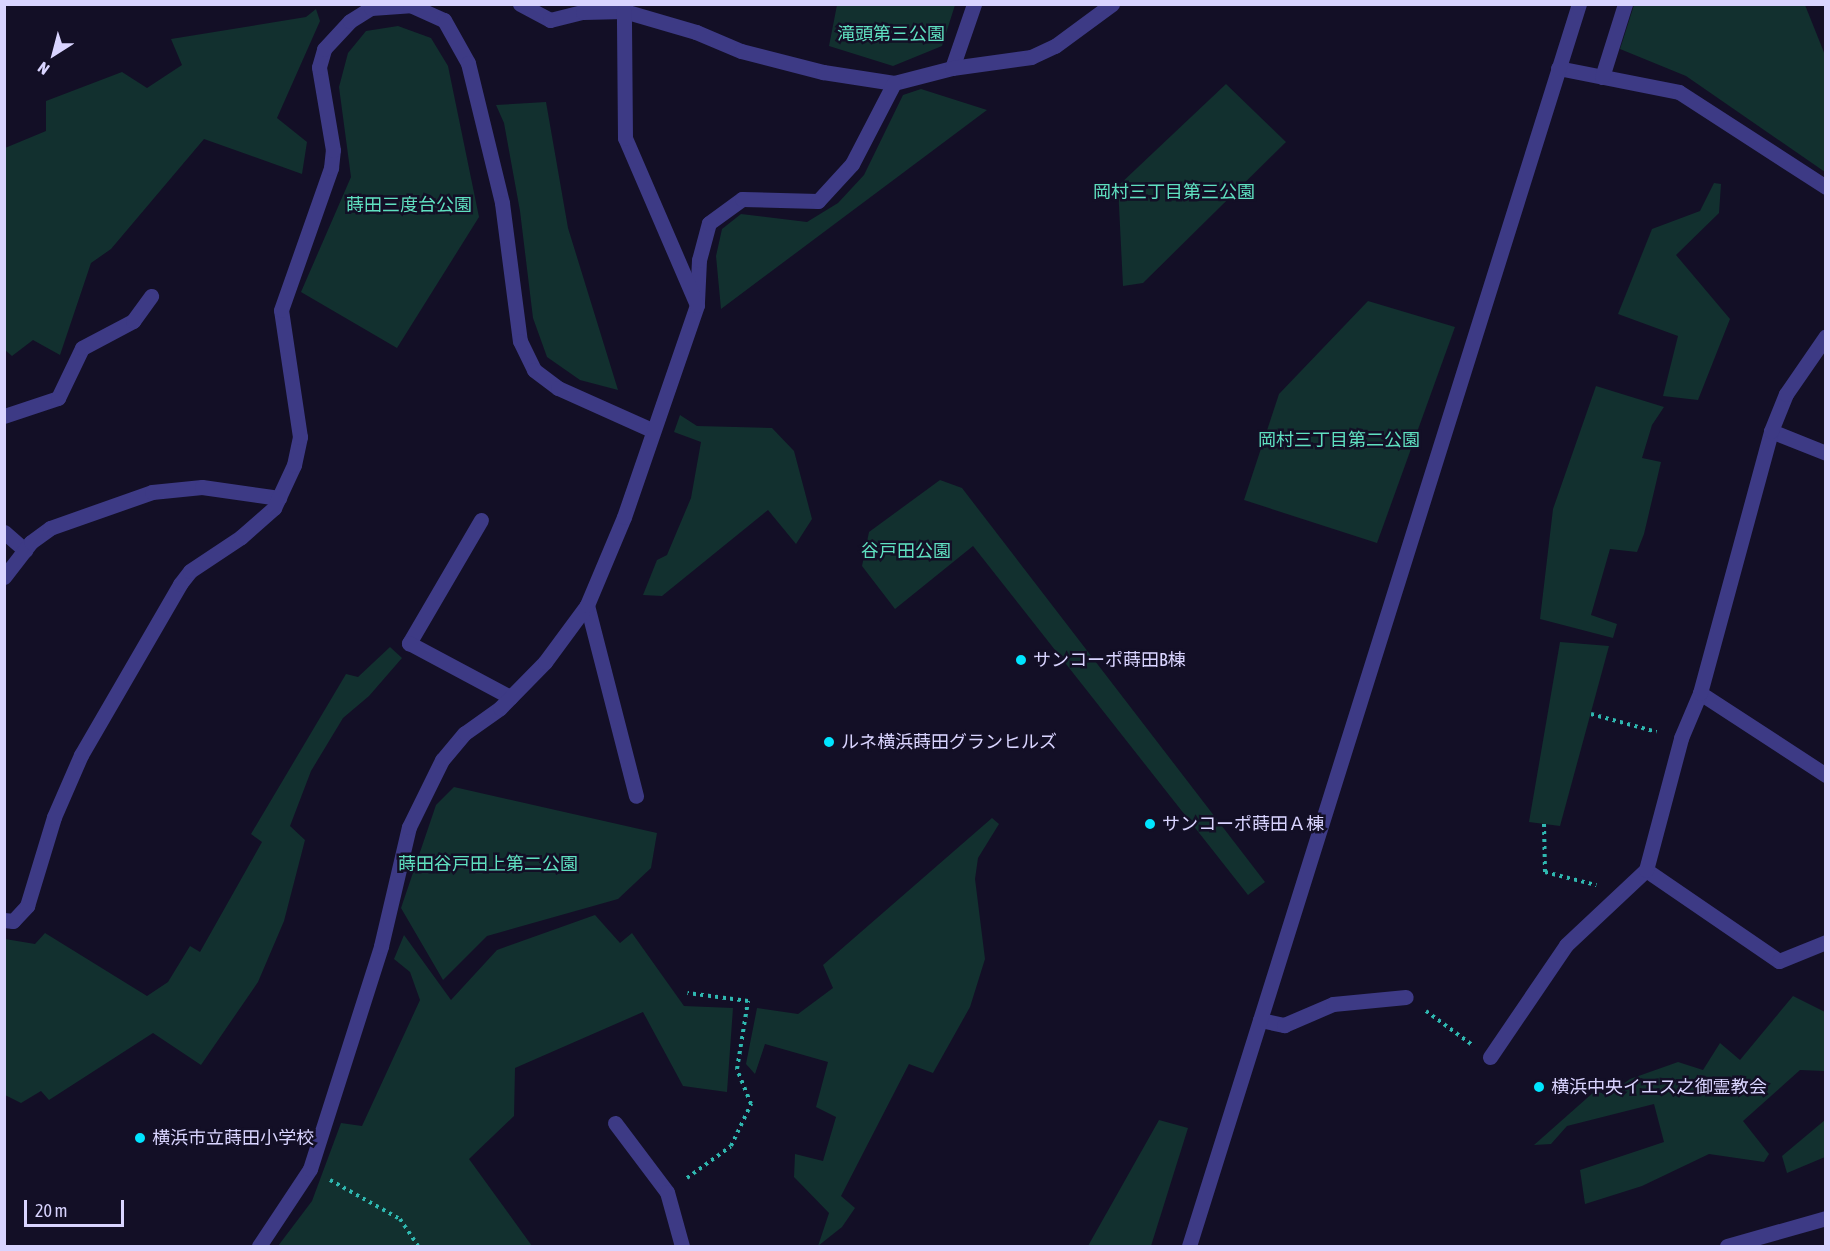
<!DOCTYPE html>
<html>
<head>
<meta charset="utf-8">
<style>
	body { margin:0 }
	#map { position:relative; width:1830px; height:1251px; overflow:hidden; background:#130f26; font-family:"Asap Condensed","Noto Sans JP",sans-serif }
	div>[style] { position:absolute }
	.green>* { inset:0; background:#12302f }
	.path>* { height:4px; margin-top:-2px; transform-origin:0; background:repeating-linear-gradient(90deg,#2fb8b0 0 3px,transparent 0 7.5px) }
	.lane>* { height:15px; margin:-7.5px; padding:0 7.5px; transform-origin:7.5px; border-radius:7.5px; background:#3d3a85 }
	.street>* { height:15px; margin:-7.5px; padding:0 7.5px; transform-origin:7.5px; border-radius:7.5px; background:#3d3a85 }
	.dots>* { width:16px; height:16px; translate:-50% -50%; box-sizing:border-box; border:3px solid #130f26; border-radius:50% }
	span { translate:-50% -50%; white-space:nowrap; text-align:center; line-height:1.15; -webkit-text-stroke:5px #130f26; paint-order:stroke }
	.park-label { font-size:18px; color:#5fe0c0 }
	.poi-label { font-size:18px; color:#d9d4ff }
	.left { translate:0 -50%; text-align:left }
	.frame { position:absolute; inset:0; border:6px solid #d9d4ff; pointer-events:none }
	.north { position:absolute; left:24px; top:24px; width:60px; height:60px; -webkit-text-stroke:4px #130f26; paint-order:stroke; rotate:216deg; font-size:16px; font-weight:700; line-height:24px; text-align:center; color:#d9d4ff }
	.north::after { content:''; display:block; margin:auto; width:21px; height:27px; background:#d9d4ff; clip-path:polygon(50% 0,100% 100%,50% 72%,0 100%) }
	.scale { position:absolute; left:24px; top:1200px; width:100px; height:27px; box-sizing:border-box; border:3px solid #d9d4ff; border-top:0; padding-left:8px; font-size:18px; line-height:21px; white-space:nowrap; color:#d9d4ff; -webkit-text-stroke:4px #130f26; paint-order:stroke }
</style>
</head>
<body>
<div id="map">
	<div class="green">
		<div style="clip-path:polygon(837px 5px,837px 4px,955px 5px,942px 46px,893px 66px,829px 46px)"></div>
		<div style="clip-path:polygon(1634px 5px,1805px 5px,1825px 55px,1825px 172px,1686px 76px,1620px 49px)"></div>
		<div style="clip-path:polygon(316px 9px,320px 21px,277px 118px,307px 142px,302px 174px,204px 139px,111px 249px,91px 263px,60px 355px,33px 340px,12px 356px,5px 350px,5px 148px,46px 131px,46px 101px,122px 72px,147px 88px,182px 65px,171px 39px,306px 17px)"></div>
		<div style="clip-path:polygon(398px 26px,431px 38px,448px 66px,479px 217px,397px 348px,301px 292px,351px 177px,339px 87px,348px 53px,366px 31px)"></div>
		<div style="clip-path:polygon(1226px 84px,1286px 142px,1143px 283px,1123px 286px,1118px 186px)"></div>
		<div style="clip-path:polygon(921px 89px,987px 110px,721px 309px,716px 256px,722px 229px,741px 214px,807px 222px,838px 203px,864px 175px,903px 95px)"></div>
		<div style="clip-path:polygon(546px 102px,568px 228px,618px 390px,580px 380px,547px 357px,533px 318px,520px 211px,504px 123px,496px 105px)"></div>
		<div style="clip-path:polygon(1714px 183px,1721px 184px,1719px 213px,1676px 255px,1730px 319px,1698px 400px,1663px 396px,1678px 336px,1618px 314px,1652px 229px,1700px 211px)"></div>
		<div style="clip-path:polygon(1368px 301px,1455px 327px,1377px 543px,1244px 500px,1279px 394px)"></div>
		<div style="clip-path:polygon(1596px 386px,1664px 407px,1652px 425px,1642px 458px,1661px 462px,1644px 534px,1637px 552px,1610px 549px,1591px 615px,1617px 624px,1613px 638px,1540px 619px,1553px 509px)"></div>
		<div style="clip-path:polygon(680px 415px,697px 426px,772px 428px,794px 451px,812px 519px,796px 544px,768px 510px,662px 596px,643px 595px,657px 560px,667px 555px,691px 498px,701px 442px,674px 432px)"></div>
		<div style="clip-path:polygon(940px 480px,962px 488px,1265px 882px,1248px 895px,973px 546px,895px 609px,862px 566px,869px 532px)"></div>
		<div style="clip-path:polygon(1560px 642px,1609px 646px,1560px 826px,1529px 822px)"></div>
		<div style="clip-path:polygon(390px 647px,402px 658px,369px 696px,343px 718px,311px 771px,290px 826px,305px 840px,284px 921px,258px 982px,201px 1065px,153px 1033px,49px 1100px,41px 1091px,21px 1103px,5px 1095px,5px 939px,35px 944px,45px 933px,147px 996px,168px 982px,190px 946px,200px 952px,262px 842px,251px 834px,346px 674px,358px 677px)"></div>
		<div style="clip-path:polygon(454px 787px,657px 833px,651px 868px,618px 899px,487px 936px,443px 980px,401px 908px,436px 805px)"></div>
		<div style="clip-path:polygon(992px 818px,999px 824px,978px 858px,975px 879px,985px 959px,970px 1007px,933px 1073px,909px 1064px,841px 1196px,855px 1208px,842px 1227px,818px 1246px,829px 1213px,794px 1177px,795px 1154px,823px 1161px,836px 1117px,816px 1107px,828px 1062px,765px 1044px,755px 1074px,746px 1064px,757px 1008px,798px 1014px,833px 988px,823px 965px)"></div>
		<div style="clip-path:polygon(595px 915px,620px 943px,632px 933px,684px 1006px,733px 1008px,727px 1092px,683px 1086px,643px 1012px,515px 1068px,514px 1116px,469px 1159px,532px 1246px,278px 1246px,312px 1201px,341px 1123px,362px 1126px,420px 1000px,410px 972px,394px 959px,404px 935px,451px 1000px,497px 950px)"></div>
		<div style="clip-path:polygon(1793px 996px,1825px 1012px,1825px 1071px,1800px 1070px,1743px 1121px,1769px 1154px,1764px 1162px,1709px 1154px,1642px 1186px,1585px 1204px,1580px 1170px,1664px 1142px,1654px 1104px,1567px 1126px,1551px 1144px,1534px 1145px,1595px 1091px,1608px 1095px,1630px 1079px,1678px 1062px,1703px 1070px,1720px 1043px,1740px 1060px)"></div>
		<div style="clip-path:polygon(1159px 1120px,1188px 1128px,1151px 1246px,1088px 1246px)"></div>
		<div style="clip-path:polygon(1825px 1120px,1825px 1157px,1787px 1173px,1782px 1156px)"></div>
	</div>
	<div class="path">
		<div style="left:1591px;top:714px;width:68px;rotate:15.3deg"></div>
		<div style="left:1544px;top:824px;width:48px;rotate:88.8deg"></div>
		<div style="left:1545px;top:872px;width:53px;rotate:14.3deg"></div>
		<div style="left:1426px;top:1011px;width:56px;rotate:36.3deg"></div>
		<div style="left:687px;top:1178px;width:54px;rotate:-36deg"></div>
		<div style="left:731px;top:1146px;width:47px;rotate:-64.5deg"></div>
		<div style="left:751px;top:1104px;width:38px;rotate:-112deg"></div>
		<div style="left:737px;top:1069px;width:69px;rotate:-80.8deg"></div>
		<div style="left:748px;top:1001px;width:61px;rotate:-172.4deg"></div>
		<div style="left:330px;top:1180px;width:80px;rotate:29.1deg"></div>
		<div style="left:400px;top:1219px;width:32px;rotate:56deg"></div>
	</div>
	<div class="lane">
		<div style="left:952px;top:68px;width:68px;rotate:-71deg"></div>
		<div style="left:481px;top:520px;width:143px;rotate:120.3deg"></div>
		<div style="left:409px;top:643px;width:115px;rotate:28.1deg"></div>
		<div style="left:4px;top:532px;width:28px;rotate:41deg"></div>
		<div style="left:4px;top:577px;width:44px;rotate:-52.4deg"></div>
		<div style="left:31px;top:542px;width:24px;rotate:-36deg"></div>
		<div style="left:50px;top:528px;width:108px;rotate:-19.4deg"></div>
		<div style="left:152px;top:492px;width:50px;rotate:-5.7deg"></div>
		<div style="left:202px;top:487px;width:78px;rotate:8.1deg"></div>
		<div style="left:587px;top:605px;width:197px;rotate:75.6deg"></div>
		<div style="left:1260px;top:1020px;width:25px;rotate:12deg"></div>
		<div style="left:1284px;top:1025px;width:53px;rotate:-23.2deg"></div>
		<div style="left:1333px;top:1004px;width:73px;rotate:-5.5deg"></div>
		<div style="left:615px;top:1123px;width:86px;rotate:53deg"></div>
		<div style="left:667px;top:1192px;width:56px;rotate:74.5deg"></div>
	</div>
	<div class="street">
		<div style="left:520px;top:4px;width:34px;rotate:28deg"></div>
		<div style="left:550px;top:20px;width:34px;rotate:-14deg"></div>
		<div style="left:583px;top:12px;width:41px;rotate:-1.4deg"></div>
		<div style="left:624px;top:11px;width:75px;rotate:16.3deg"></div>
		<div style="left:696px;top:32px;width:49px;rotate:22.9deg"></div>
		<div style="left:741px;top:51px;width:85px;rotate:14.4deg"></div>
		<div style="left:823px;top:72px;width:72px;rotate:8.8deg"></div>
		<div style="left:894px;top:83px;width:60px;rotate:-14.5deg"></div>
		<div style="left:952px;top:68px;width:80px;rotate:-7.9deg"></div>
		<div style="left:1031px;top:57px;width:26px;rotate:-25deg"></div>
		<div style="left:1055px;top:46px;width:71px;rotate:-36.4deg"></div>
		<div style="left:1558px;top:68px;width:123px;rotate:11.2deg"></div>
		<div style="left:1679px;top:92px;width:175px;rotate:32.9deg"></div>
		<div style="left:1602px;top:77px;width:77px;rotate:-72.5deg"></div>
		<div style="left:697px;top:302px;width:42px;rotate:-87.3deg"></div>
		<div style="left:699px;top:260px;width:38px;rotate:-75deg"></div>
		<div style="left:709px;top:223px;width:41px;rotate:-36deg"></div>
		<div style="left:742px;top:199px;width:76px;rotate:1.5deg"></div>
		<div style="left:818px;top:201px;width:50px;rotate:-47.4deg"></div>
		<div style="left:852px;top:164px;width:91px;rotate:-62.6deg"></div>
		<div style="left:4px;top:416px;width:57px;rotate:-18.4deg"></div>
		<div style="left:58px;top:398px;width:55px;rotate:-64.4deg"></div>
		<div style="left:82px;top:348px;width:58px;rotate:-27.9deg"></div>
		<div style="left:133px;top:321px;width:31px;rotate:-54deg"></div>
		<div style="left:1771px;top:431px;width:59px;rotate:21.8deg"></div>
		<div style="left:1700px;top:693px;width:150px;rotate:33.1deg"></div>
		<div style="left:1646px;top:870px;width:161px;rotate:34.4deg"></div>
		<div style="left:1779px;top:961px;width:51px;rotate:-22deg"></div>
		<div style="left:4px;top:920px;width:9px;rotate:6deg"></div>
		<div style="left:13px;top:921px;width:21px;rotate:-47deg"></div>
		<div style="left:27px;top:906px;width:93px;rotate:-73.1deg"></div>
		<div style="left:54px;top:817px;width:68px;rotate:-66.5deg"></div>
		<div style="left:81px;top:755px;width:198px;rotate:-59.9deg"></div>
		<div style="left:180px;top:584px;width:16px;rotate:-52deg"></div>
		<div style="left:190px;top:571px;width:61px;rotate:-33.7deg"></div>
		<div style="left:241px;top:537px;width:44px;rotate:-41.3deg"></div>
		<div style="left:274px;top:508px;width:47px;rotate:-65.1deg"></div>
		<div style="left:294px;top:465px;width:29px;rotate:-78deg"></div>
		<div style="left:300px;top:437px;width:128px;rotate:-98.5deg"></div>
		<div style="left:281px;top:310px;width:151px;rotate:-70.6deg"></div>
		<div style="left:331px;top:168px;width:18px;rotate:-84deg"></div>
		<div style="left:333px;top:150px;width:84px;rotate:-99.6deg"></div>
		<div style="left:319px;top:67px;width:19px;rotate:-74deg"></div>
		<div style="left:324px;top:49px;width:38px;rotate:-47deg"></div>
		<div style="left:350px;top:21px;width:25px;rotate:-32deg"></div>
		<div style="left:371px;top:8px;width:39px;rotate:-4deg"></div>
		<div style="left:410px;top:5px;width:37px;rotate:24deg"></div>
		<div style="left:444px;top:20px;width:49px;rotate:60.8deg"></div>
		<div style="left:468px;top:63px;width:144px;rotate:76.3deg"></div>
		<div style="left:502px;top:203px;width:139px;rotate:82.6deg"></div>
		<div style="left:520px;top:341px;width:32px;rotate:64deg"></div>
		<div style="left:534px;top:370px;width:30px;rotate:37deg"></div>
		<div style="left:558px;top:388px;width:103px;rotate:24.1deg"></div>
		<div style="left:1490px;top:1057px;width:135px;rotate:-55.8deg"></div>
		<div style="left:1566px;top:945px;width:110px;rotate:-43.2deg"></div>
		<div style="left:1646px;top:870px;width:137px;rotate:-75.1deg"></div>
		<div style="left:1681px;top:738px;width:49px;rotate:-67.1deg"></div>
		<div style="left:1700px;top:693px;width:271px;rotate:-74.8deg"></div>
		<div style="left:1771px;top:431px;width:40px;rotate:-68deg"></div>
		<div style="left:1786px;top:394px;width:70px;rotate:-55.4deg"></div>
		<div style="left:259px;top:1246px;width:92px;rotate:-56.5deg"></div>
		<div style="left:310px;top:1169px;width:234px;rotate:-72.3deg"></div>
		<div style="left:381px;top:946px;width:122px;rotate:-76.8deg"></div>
		<div style="left:409px;top:827px;width:75px;rotate:-63.8deg"></div>
		<div style="left:442px;top:760px;width:35px;rotate:-50deg"></div>
		<div style="left:465px;top:733px;width:43px;rotate:-35.5deg"></div>
		<div style="left:500px;top:708px;width:64px;rotate:-45.6deg"></div>
		<div style="left:545px;top:662px;width:71px;rotate:-53.6deg"></div>
		<div style="left:587px;top:605px;width:95px;rotate:-67.2deg"></div>
		<div style="left:624px;top:517px;width:224px;rotate:-71deg"></div>
		<div style="left:697px;top:305px;width:182px;rotate:-113.3deg"></div>
		<div style="left:625px;top:138px;width:127px;rotate:-90.5deg"></div>
		<div style="left:1189px;top:1246px;width:1302px;rotate:-72.57deg"></div>
		<div style="left:1727px;top:1246px;width:103px;rotate:-15.8deg"></div>
	</div>
	<div class="dots">
		<div style="left:1021px;top:660px;background:#00e5ff"></div>
		<div style="left:829px;top:742px;background:#00e5ff"></div>
		<div style="left:1150px;top:824px;background:#00e5ff"></div>
		<div style="left:1539px;top:1087px;background:#00e5ff"></div>
		<div style="left:140px;top:1138px;background:#00e5ff"></div>
	</div>
	<div class="park-label">
		<span style="left:891px;top:34px">滝頭第三公園</span>
		<span style="left:1174px;top:192px">岡村三丁目第三公園</span>
		<span style="left:409px;top:205px">蒔田三度台公園</span>
		<span style="left:1339px;top:440px">岡村三丁目第二公園</span>
		<span style="left:906px;top:551px">谷戸田公園</span>
		<span style="left:488px;top:864px">蒔田谷戸田上第二公園</span>
	</div>
	<div class="poi-label">
		<span class="left" style="left:1033px;top:660px">サンコーポ蒔田B棟</span>
		<span class="left" style="left:841px;top:742px">ルネ横浜蒔田グランヒルズ</span>
		<span class="left" style="left:1162px;top:824px">サンコーポ蒔田Ａ棟</span>
		<span class="left" style="left:1551px;top:1087px">横浜中央イエス之御霊教会</span>
		<span class="left" style="left:152px;top:1138px">横浜市立蒔田小学校</span>
	</div>
	<div class="frame"></div>
	<div class="north">N</div>
	<div class="scale">20 m</div>
</div>
</body>
</html>
